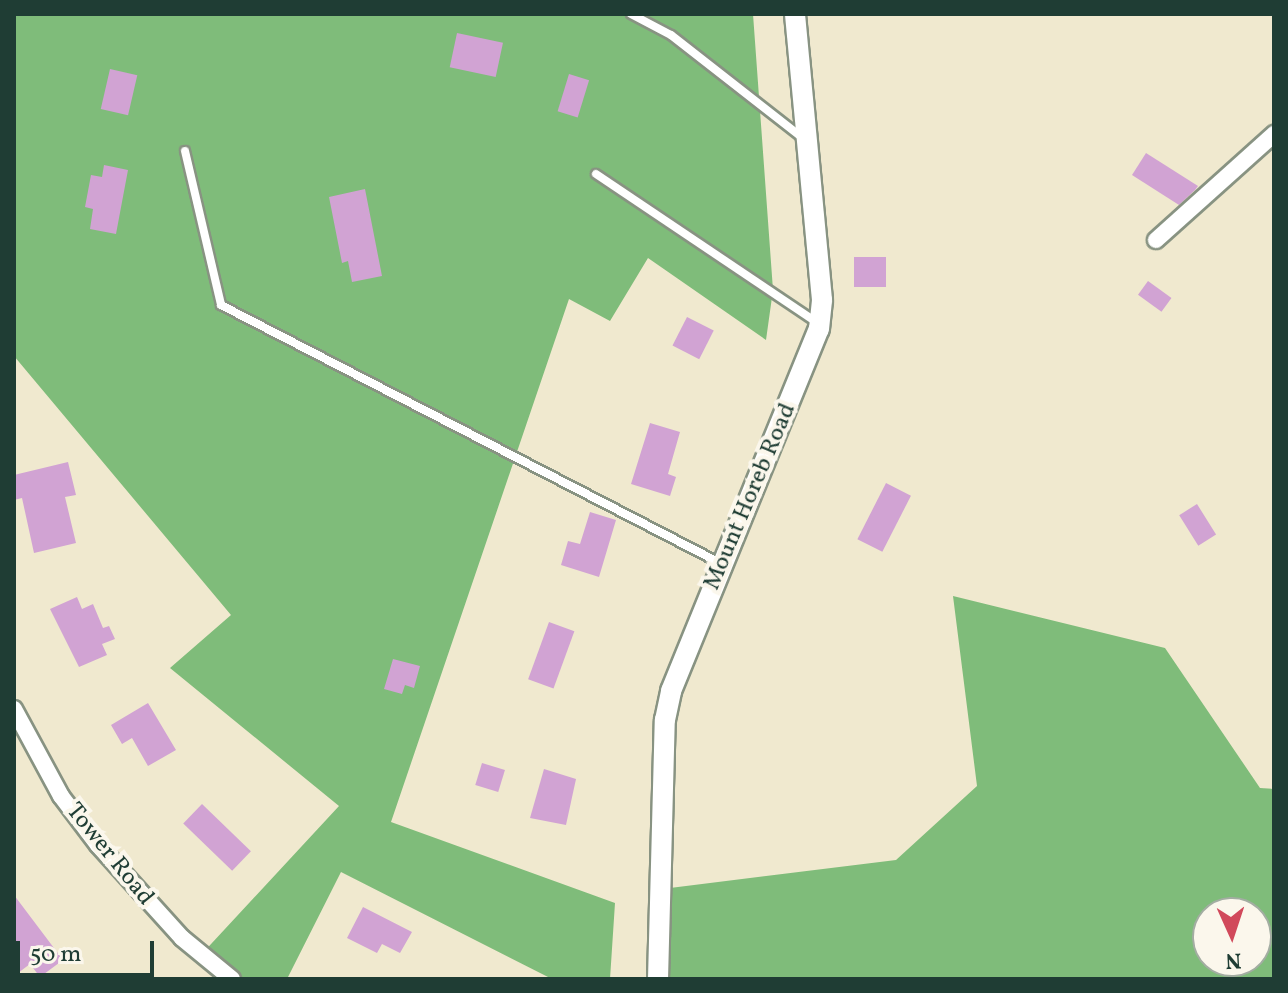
<!DOCTYPE html>
<html>
<head>
<meta charset="utf-8">
<style>
	body { margin:0 }
	#map { position:relative; width:1288px; height:993px; overflow:hidden; background:#f0e9cf; font-family:Vollkorn,serif }
	div>[style] { position:absolute }
	.forest>* { inset:0; background:#7fbc7a }
	.building>* { inset:0; background:#d1a3d3; transform-origin:0 0 }
	.roads { filter:drop-shadow(2px 0 #889382) drop-shadow(-2px 0 #889382) drop-shadow(0 2px #889382) drop-shadow(0 -2px #889382) }
	.service>* { height:8px; margin:-4px; padding:0 4px; transform-origin:4px; border-radius:4px; background:#fff }
	.minor>* { height:16px; margin:-8px; padding:0 8px; transform-origin:8px; border-radius:8px; background:#fff }
	.tertiary>* { height:20px; margin:-10px; padding:0 10px; transform-origin:10px; border-radius:10px; background:#fff }
	span { translate:-50% -50%; white-space:nowrap; text-align:center; line-height:1.15; -webkit-text-stroke:8px #fbf7ec; paint-order:stroke }
	.street-label { font-size:24px; color:#1f3d34 }
	.frame { position:absolute; inset:0; border:16px solid #1f3d34; pointer-events:none }
	.north { position:absolute; left:1192px; top:897px; width:80px; height:80px; box-sizing:border-box; background:#fbf7ec; border:2px solid #a3ada2; border-radius:50%; rotate:177deg; font-size:22px; font-weight:700; line-height:32px; text-align:center; color:#1f3d34 }
	.north::after { content:''; display:block; margin:auto; width:28px; height:36px; background:#d1495b; clip-path:polygon(50% 0,100% 100%,50% 72%,0 100%) }
	.scale { position:absolute; left:16px; top:941px; width:138px; height:36px; box-sizing:border-box; border:4px solid #1f3d34; border-top:0; padding-left:10px; font-size:24px; line-height:28px; white-space:nowrap; color:#1f3d34; -webkit-text-stroke:6px #fbf7ec; paint-order:stroke }
</style>
</head>
<body>
<div id="map">
	<div class="forest">
		<div style="clip-path:polygon(14px 14px,753px 14px,773px 290px,766px 340px,648px 258px,610px 321px,569px 299px,391px 822px,615px 903px,610px 979px,552px 979px,341px 872px,287px 979px,215px 979px,220px 978px,199px 957px,339px 806px,170px 668px,231px 615px,14px 356px)"></div>
		<div style="clip-path:polygon(evenodd,953px 596px,1165px 648px,1260px 788px,1274px 789px,1274px 979px,658px 979px,662px 889px,896px 860px,977px 786px,953px 596px,1208px 913px,1256px 913px,1256px 961px,1208px 961px,1208px 913px)"></div>
	</div>
	<div class="building">
		<div style="left:457px;top:33px;width:47px;height:35px;rotate:12deg"></div>
		<div style="left:110px;top:69px;width:28px;height:41px;rotate:13deg"></div>
		<div style="left:569px;top:74px;width:21px;height:39px;rotate:17deg"></div>
		<div style="clip-path:polygon(1146px 153px,1198px 186px,1195px 190px,1179px 205px,1132px 175px)"></div>
		<div style="clip-path:polygon(104px 165px,128px 170px,116px 234px,90px 229px,93px 209px,85px 207px,91px 175px,102px 177px)"></div>
		<div style="clip-path:polygon(365px 189px,382px 276px,352px 282px,348px 261px,342px 263px,329px 197px)"></div>
		<div style="left:854px;top:257px;width:32px;height:30px"></div>
		<div style="left:1148px;top:281px;width:29px;height:17px;rotate:36deg"></div>
		<div style="left:687px;top:317px;width:30px;height:32px;rotate:27deg"></div>
		<div style="clip-path:polygon(650px 423px,680px 432px,668px 474px,676px 477px,670px 496px,631px 484px)"></div>
		<div style="clip-path:polygon(68px 462px,76px 495px,65px 497px,76px 543px,34px 553px,22px 498px,14px 500px,14px 475px)"></div>
		<div style="left:886px;top:483px;width:28px;height:63px;rotate:27deg"></div>
		<div style="left:1197px;top:504px;width:36px;height:21px;rotate:58deg"></div>
		<div style="clip-path:polygon(590px 512px,616px 520px,599px 577px,561px 565px,568px 541px,580px 544px)"></div>
		<div style="clip-path:polygon(77px 597px,82px 609px,93px 604px,103px 628px,109px 626px,115px 639px,102px 644px,107px 655px,79px 667px,50px 609px)"></div>
		<div style="left:549px;top:622px;width:27px;height:61px;rotate:20deg"></div>
		<div style="clip-path:polygon(393px 659px,420px 666px,414px 688px,405px 685px,402px 694px,384px 689px)"></div>
		<div style="clip-path:polygon(148px 703px,176px 750px,148px 766px,132px 738px,122px 744px,111px 725px)"></div>
		<div style="left:482px;top:763px;width:24px;height:23px;rotate:17deg"></div>
		<div style="clip-path:polygon(544px 769px,576px 779px,566px 825px,530px 818px)"></div>
		<div style="left:202px;top:804px;width:68px;height:27px;rotate:44deg"></div>
		<div style="clip-path:polygon(14px 895px,63px 960px,40px 977px,30px 964px,14px 976px)"></div>
		<div style="clip-path:polygon(363px 907px,412px 932px,400px 953px,382px 944px,377px 953px,347px 938px)"></div>
	</div>
	<div class="roads">
		<div class="service">
			<div style="left:631px;top:14px;width:45px;rotate:27.7deg"></div>
			<div style="left:671px;top:35px;width:167px;rotate:38deg"></div>
			<div style="left:185px;top:151px;width:158px;rotate:76.8deg"></div>
			<div style="left:221px;top:305px;width:564px;rotate:27.34deg"></div>
			<div style="left:596px;top:174px;width:269px;rotate:33.9deg"></div>
		</div>
		<div class="minor">
			<div style="left:1156px;top:240px;width:159px;rotate:-41.9deg"></div>
			<div style="left:14px;top:709px;width:99px;rotate:61.6deg"></div>
			<div style="left:61px;top:796px;width:61px;rotate:52.9deg"></div>
			<div style="left:98px;top:845px;width:125px;rotate:47.9deg"></div>
			<div style="left:182px;top:938px;width:65px;rotate:39.4deg"></div>
		</div>
		<div class="tertiary">
			<div style="left:658px;top:979px;width:259px;rotate:-88.5deg"></div>
			<div style="left:665px;top:720px;width:30px;rotate:-78deg"></div>
			<div style="left:671px;top:691px;width:391px;rotate:-67.8deg"></div>
			<div style="left:819px;top:329px;width:29px;rotate:-84deg"></div>
			<div style="left:822px;top:300px;width:287px;rotate:-95.4deg"></div>
		</div>
	</div>
	<div class="street-label">
		<span style="left:751px;top:497px;rotate:-67deg">Mount Horeb Road</span>
		<span style="left:109px;top:855px;rotate:51deg">Tower Road</span>
	</div>
	<div class="frame"></div>
	<div class="north">N</div>
	<div class="scale">50 m</div>
</div>
</body>
</html>
